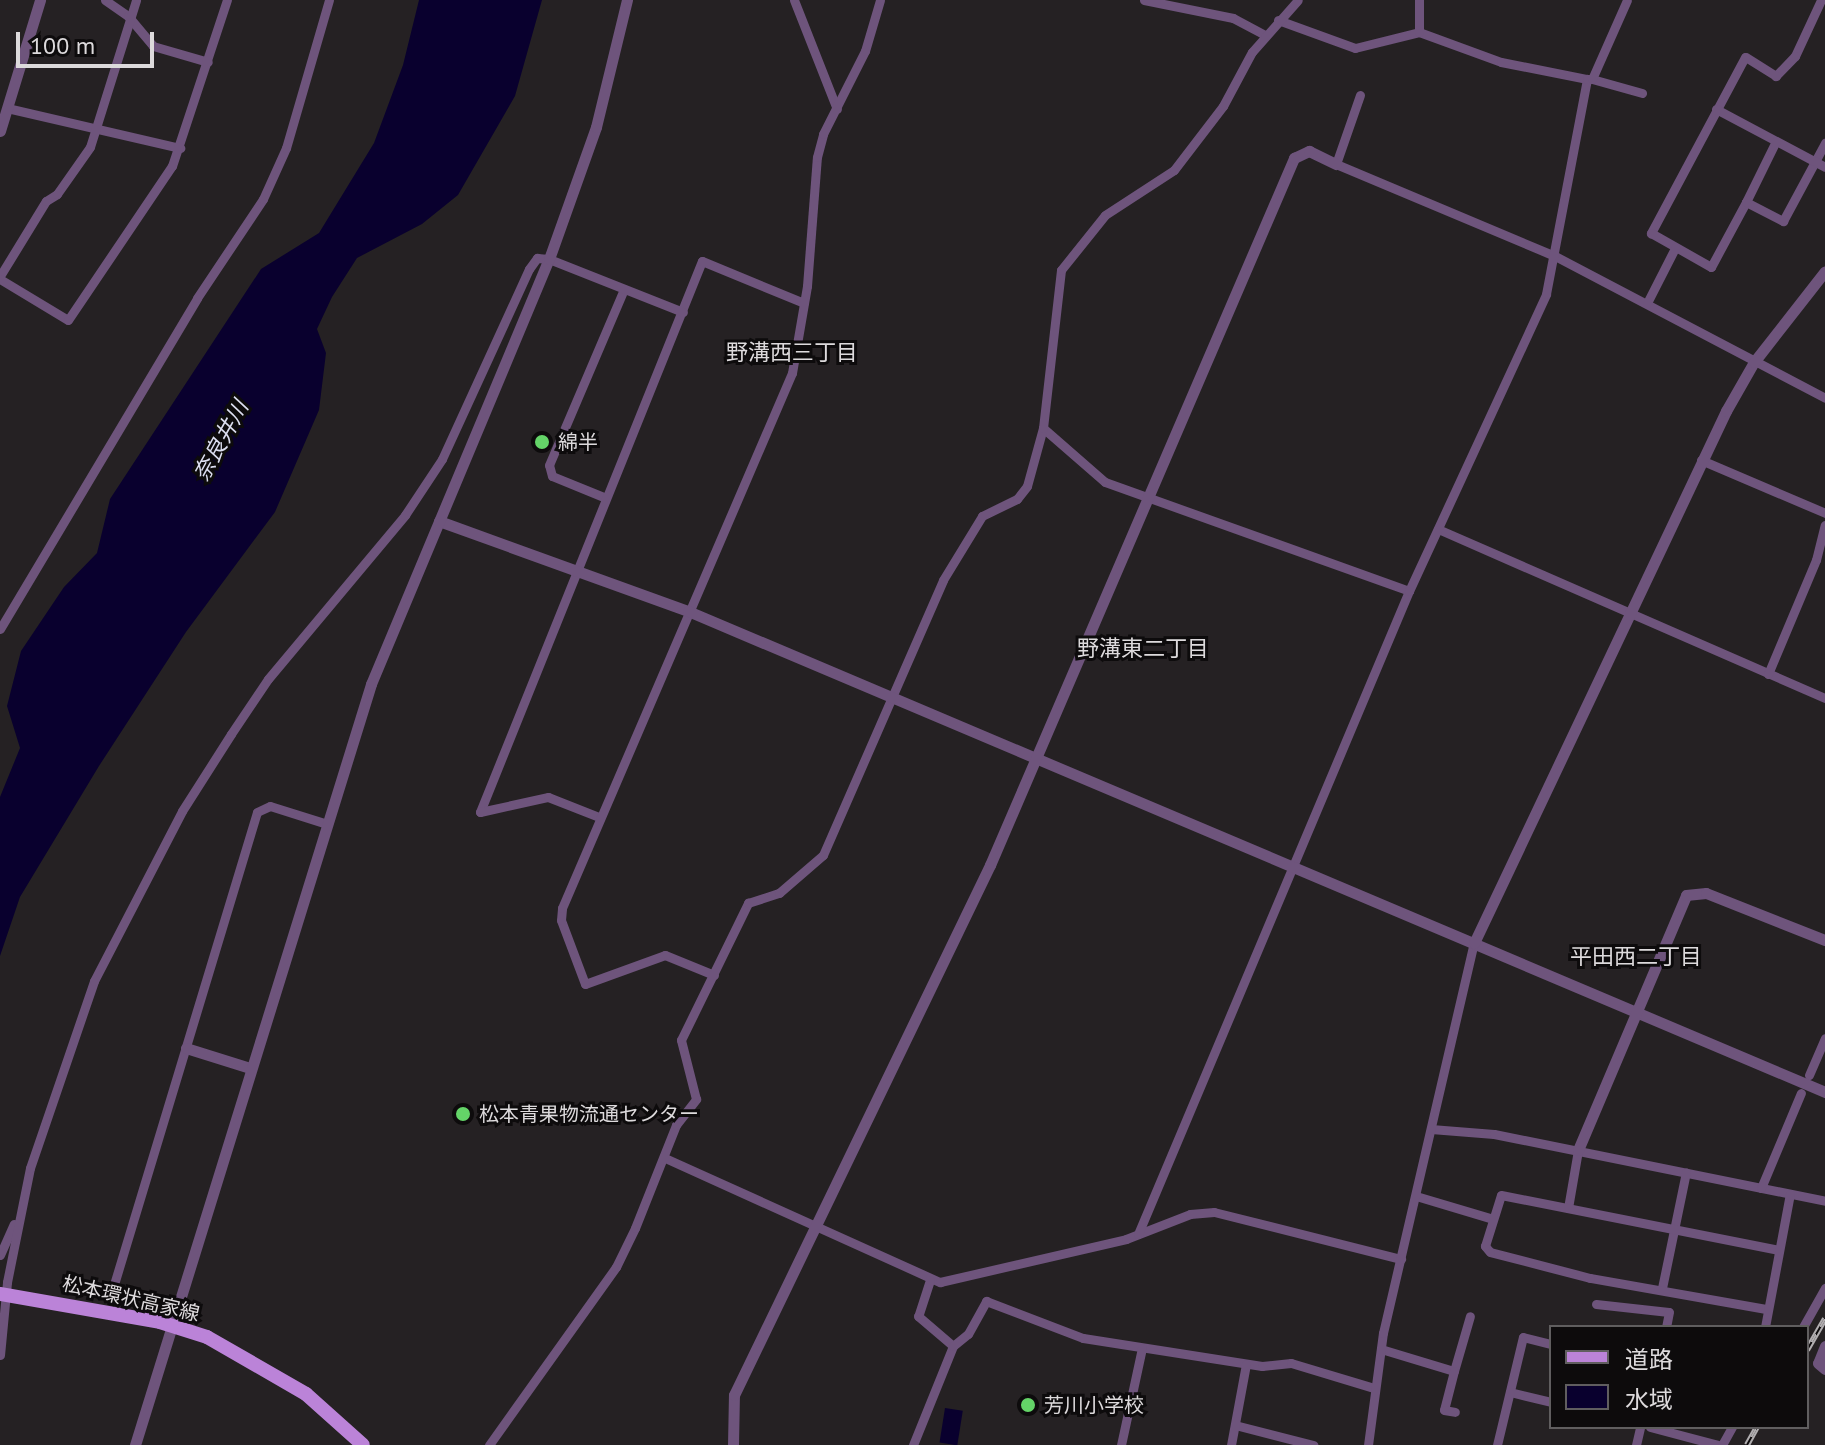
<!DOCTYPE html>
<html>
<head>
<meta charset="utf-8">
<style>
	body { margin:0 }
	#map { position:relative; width:1825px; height:1445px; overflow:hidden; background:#252123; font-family:"PT Sans","Noto Sans JP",sans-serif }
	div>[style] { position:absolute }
	.water>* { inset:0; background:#09002e; transform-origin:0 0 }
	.minor>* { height:9px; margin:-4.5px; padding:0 4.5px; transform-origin:4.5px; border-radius:4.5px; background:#6e547c }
	.tertiary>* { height:11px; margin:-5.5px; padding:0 5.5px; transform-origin:5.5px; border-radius:5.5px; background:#6e547c }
	.primary>* { height:14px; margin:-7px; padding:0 7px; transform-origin:7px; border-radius:7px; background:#bb83d8 }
	.rail>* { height:6px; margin-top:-3px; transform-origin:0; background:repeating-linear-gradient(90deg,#0d0b0c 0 9px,#b1aeb0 0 18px); box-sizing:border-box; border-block:2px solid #b1aeb0 }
	.dots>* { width:22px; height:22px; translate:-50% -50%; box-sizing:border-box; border:4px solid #0d0b0c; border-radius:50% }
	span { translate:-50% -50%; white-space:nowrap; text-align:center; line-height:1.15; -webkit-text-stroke:6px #0d0b0c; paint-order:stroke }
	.poi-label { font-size:20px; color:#dddadc }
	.left { translate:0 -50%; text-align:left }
	.street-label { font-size:20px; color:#dddadc }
	.neighbourhood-label { font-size:22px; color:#dddadc }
	.water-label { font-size:22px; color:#dcdef0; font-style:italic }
	.legend { position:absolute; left:1549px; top:1325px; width:260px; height:104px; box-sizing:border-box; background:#0d0b0c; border:2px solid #605e5f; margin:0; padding:10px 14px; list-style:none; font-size:24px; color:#dddadc }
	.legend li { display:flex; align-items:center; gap:16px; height:40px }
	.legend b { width:40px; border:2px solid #605e5f }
	.scale { position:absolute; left:16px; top:32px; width:138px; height:36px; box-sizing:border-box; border:4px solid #dddadc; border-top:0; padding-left:10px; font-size:24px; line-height:28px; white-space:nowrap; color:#dddadc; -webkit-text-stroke:6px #0d0b0c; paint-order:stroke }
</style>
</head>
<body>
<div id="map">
	<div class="water">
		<div style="clip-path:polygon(419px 0,542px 0,515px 96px,458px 195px,422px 224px,357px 258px,332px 297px,317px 329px,326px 353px,319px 410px,275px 512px,186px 632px,99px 766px,20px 897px,0 956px,0 797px,20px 748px,7px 706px,21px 651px,64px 587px,97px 553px,110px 499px,261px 269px,319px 233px,374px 143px,403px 65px)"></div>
		<div style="left:945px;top:1408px;width:18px;height:35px;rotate:9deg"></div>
	</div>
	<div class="minor">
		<div style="left:105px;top:0;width:28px;rotate:35deg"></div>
		<div style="left:128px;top:16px;width:39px;rotate:50deg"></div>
		<div style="left:153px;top:46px;width:57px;rotate:16.2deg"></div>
		<div style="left:794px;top:0;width:117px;rotate:68.5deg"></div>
		<div style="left:1144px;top:0;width:91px;rotate:11.4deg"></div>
		<div style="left:1233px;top:18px;width:36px;rotate:28deg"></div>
		<div style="left:1821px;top:0;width:62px;rotate:114.9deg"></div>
		<div style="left:1795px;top:56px;width:28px;rotate:134deg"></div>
		<div style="left:1776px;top:76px;width:36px;rotate:-148deg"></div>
		<div style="left:1745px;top:57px;width:200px;rotate:118.1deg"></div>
		<div style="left:1651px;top:233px;width:69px;rotate:29.5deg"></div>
		<div style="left:1711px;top:267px;width:74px;rotate:-61.7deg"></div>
		<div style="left:1746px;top:202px;width:42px;rotate:27.2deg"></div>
		<div style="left:1783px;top:221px;width:89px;rotate:-61.7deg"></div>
		<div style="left:1278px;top:20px;width:82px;rotate:20deg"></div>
		<div style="left:1355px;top:48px;width:66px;rotate:-14deg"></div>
		<div style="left:1419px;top:32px;width:87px;rotate:20.1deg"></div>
		<div style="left:1501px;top:62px;width:88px;rotate:11.2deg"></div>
		<div style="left:1419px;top:32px;width:32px;rotate:-90deg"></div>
		<div style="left:1592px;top:79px;width:52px;rotate:15.6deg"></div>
		<div style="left:1360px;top:95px;width:73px;rotate:109.2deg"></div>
		<div style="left:1336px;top:164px;width:238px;rotate:22.8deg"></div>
		<div style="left:1555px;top:256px;width:305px;rotate:27.7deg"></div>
		<div style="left:7px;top:108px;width:178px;rotate:13deg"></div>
		<div style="left:1716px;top:109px;width:123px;rotate:28deg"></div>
		<div style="left:1746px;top:202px;width:68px;rotate:-63.8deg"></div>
		<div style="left:0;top:276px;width:88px;rotate:-58.5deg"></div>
		<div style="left:46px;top:201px;width:13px;rotate:-32deg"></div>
		<div style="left:57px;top:194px;width:57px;rotate:-54.9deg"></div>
		<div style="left:90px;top:147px;width:154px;rotate:-72.6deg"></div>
		<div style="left:0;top:279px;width:79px;rotate:31.1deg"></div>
		<div style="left:68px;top:320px;width:186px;rotate:-56deg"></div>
		<div style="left:172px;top:166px;width:175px;rotate:-71.7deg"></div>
		<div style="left:1647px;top:303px;width:62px;rotate:-63deg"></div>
		<div style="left:1043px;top:428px;width:82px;rotate:41.1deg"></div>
		<div style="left:1105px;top:482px;width:323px;rotate:19.7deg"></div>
		<div style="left:1701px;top:460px;width:135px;rotate:23.1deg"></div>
		<div style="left:606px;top:498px;width:58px;rotate:-157.8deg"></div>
		<div style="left:552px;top:476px;width:11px;rotate:-105deg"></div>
		<div style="left:549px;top:465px;width:191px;rotate:-66.9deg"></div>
		<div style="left:1438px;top:529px;width:422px;rotate:23.6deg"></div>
		<div style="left:0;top:629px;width:385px;rotate:-59.2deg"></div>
		<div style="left:197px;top:298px;width:119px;rotate:-56.3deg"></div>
		<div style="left:263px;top:199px;width:56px;rotate:-65.7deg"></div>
		<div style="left:286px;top:148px;width:154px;rotate:-73.8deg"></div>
		<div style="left:1768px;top:674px;width:124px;rotate:-67.2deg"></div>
		<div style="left:1816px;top:560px;width:36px;rotate:-76deg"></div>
		<div style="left:480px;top:812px;width:594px;rotate:-68.06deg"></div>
		<div style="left:702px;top:261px;width:110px;rotate:22.4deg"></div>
		<div style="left:480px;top:812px;width:70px;rotate:-12.4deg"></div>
		<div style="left:548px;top:797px;width:55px;rotate:21.4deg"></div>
		<div style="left:714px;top:975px;width:53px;rotate:-157.8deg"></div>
		<div style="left:665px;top:955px;width:85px;rotate:160.1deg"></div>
		<div style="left:585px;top:984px;width:68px;rotate:-110.6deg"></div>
		<div style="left:561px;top:920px;width:12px;rotate:-85deg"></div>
		<div style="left:562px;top:908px;width:582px;rotate:-66.74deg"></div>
		<div style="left:792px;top:373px;width:88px;rotate:-80.2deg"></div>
		<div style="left:807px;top:286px;width:129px;rotate:-85.6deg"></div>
		<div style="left:817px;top:157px;width:24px;rotate:-75deg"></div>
		<div style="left:823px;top:134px;width:93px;rotate:-63.2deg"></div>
		<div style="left:865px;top:51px;width:53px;rotate:-73.6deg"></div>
		<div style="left:1809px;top:1075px;width:40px;rotate:-66.6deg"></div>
		<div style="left:1431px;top:1129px;width:63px;rotate:4.5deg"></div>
		<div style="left:1494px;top:1134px;width:338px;rotate:11.4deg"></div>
		<div style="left:665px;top:1158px;width:302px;rotate:24.3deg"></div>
		<div style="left:940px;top:1282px;width:191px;rotate:-13deg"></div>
		<div style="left:1126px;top:1239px;width:69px;rotate:-21.3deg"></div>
		<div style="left:1190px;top:1214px;width:24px;rotate:-5deg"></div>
		<div style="left:1214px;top:1212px;width:193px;rotate:14.1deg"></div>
		<div style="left:1761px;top:1188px;width:103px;rotate:-67.2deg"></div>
		<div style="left:1416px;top:1196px;width:80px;rotate:16.6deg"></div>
		<div style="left:1568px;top:1208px;width:59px;rotate:-80.2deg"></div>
		<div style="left:1138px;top:1234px;width:698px;rotate:-67.15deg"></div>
		<div style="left:1409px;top:591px;width:327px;rotate:-65.2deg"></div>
		<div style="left:1546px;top:294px;width:219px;rotate:-79.2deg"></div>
		<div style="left:1587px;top:79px;width:5px"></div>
		<div style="left:1592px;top:79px;width:86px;rotate:-66.1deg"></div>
		<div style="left:0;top:1255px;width:34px;rotate:-66deg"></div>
		<div style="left:930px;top:1280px;width:38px;rotate:108deg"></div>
		<div style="left:918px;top:1316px;width:46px;rotate:40.6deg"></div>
		<div style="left:1662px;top:1288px;width:118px;rotate:-78.3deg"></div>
		<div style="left:112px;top:1291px;width:500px;rotate:-73.16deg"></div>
		<div style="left:257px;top:812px;width:14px;rotate:-25deg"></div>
		<div style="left:270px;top:806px;width:57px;rotate:17.5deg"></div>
		<div style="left:1596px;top:1304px;width:73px;rotate:6.3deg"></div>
		<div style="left:1669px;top:1312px;width:15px;rotate:101deg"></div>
		<div style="left:1766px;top:1309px;width:179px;rotate:-170deg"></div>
		<div style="left:1590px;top:1278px;width:103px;rotate:-165.4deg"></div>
		<div style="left:1490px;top:1252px;width:8px;rotate:-130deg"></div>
		<div style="left:1485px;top:1246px;width:53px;rotate:-72.6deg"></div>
		<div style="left:1501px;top:1195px;width:282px;rotate:11.2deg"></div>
		<div style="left:1765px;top:1327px;width:135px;rotate:-79.4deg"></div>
		<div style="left:1803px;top:1327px;width:45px;rotate:-60.6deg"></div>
		<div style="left:1381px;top:1349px;width:76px;rotate:16.8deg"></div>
		<div style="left:1454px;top:1371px;width:57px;rotate:-73.8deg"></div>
		<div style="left:0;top:1355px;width:73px;rotate:-84.5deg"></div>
		<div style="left:7px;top:1282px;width:116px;rotate:-78.6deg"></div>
		<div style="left:30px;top:1168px;width:198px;rotate:-71.1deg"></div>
		<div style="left:94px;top:981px;width:191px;rotate:-62.6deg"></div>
		<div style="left:182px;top:811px;width:91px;rotate:-57.5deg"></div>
		<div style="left:231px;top:734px;width:66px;rotate:-56.1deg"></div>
		<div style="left:268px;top:679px;width:214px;rotate:-50.1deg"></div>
		<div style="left:405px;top:515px;width:67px;rotate:-56.5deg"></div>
		<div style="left:442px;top:459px;width:209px;rotate:-65.4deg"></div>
		<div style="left:529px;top:269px;width:14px;rotate:-54deg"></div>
		<div style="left:537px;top:258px;width:12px;rotate:5deg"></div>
		<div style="left:549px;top:259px;width:144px;rotate:21.6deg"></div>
		<div style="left:1454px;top:1371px;width:40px;rotate:104.4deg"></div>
		<div style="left:1444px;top:1410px;width:11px;rotate:10deg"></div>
		<div style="left:1510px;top:1392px;width:42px;rotate:13.7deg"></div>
		<div style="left:1235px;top:1425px;width:81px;rotate:14.4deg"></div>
		<div style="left:1650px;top:1427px;width:70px;rotate:14.8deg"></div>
		<div style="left:489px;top:1445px;width:219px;rotate:-54.5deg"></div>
		<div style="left:616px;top:1267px;width:43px;rotate:-64deg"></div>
		<div style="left:635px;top:1228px;width:111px;rotate:-68.3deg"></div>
		<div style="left:676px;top:1125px;width:33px;rotate:-52deg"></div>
		<div style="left:696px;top:1099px;width:61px;rotate:-104.3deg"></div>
		<div style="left:681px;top:1040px;width:153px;rotate:-63.9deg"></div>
		<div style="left:748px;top:903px;width:33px;rotate:-18deg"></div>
		<div style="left:779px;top:893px;width:58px;rotate:-40.8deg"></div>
		<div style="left:823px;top:855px;width:300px;rotate:-66.4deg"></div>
		<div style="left:943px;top:580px;width:75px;rotate:-58.6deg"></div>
		<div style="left:982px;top:516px;width:39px;rotate:-26deg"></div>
		<div style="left:1017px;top:499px;width:16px;rotate:-52deg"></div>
		<div style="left:1027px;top:486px;width:60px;rotate:-74.6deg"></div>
		<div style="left:1043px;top:428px;width:159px;rotate:-83.5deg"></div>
		<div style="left:1061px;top:270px;width:70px;rotate:-51.3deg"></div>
		<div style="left:1105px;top:215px;width:82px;rotate:-33.1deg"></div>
		<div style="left:1174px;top:170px;width:81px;rotate:-52.6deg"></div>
		<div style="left:1223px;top:106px;width:61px;rotate:-61.8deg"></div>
		<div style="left:1252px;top:52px;width:69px;rotate:-48.5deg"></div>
		<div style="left:913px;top:1445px;width:107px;rotate:-68deg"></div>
		<div style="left:953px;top:1346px;width:19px;rotate:-39deg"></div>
		<div style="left:968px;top:1334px;width:38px;rotate:-61deg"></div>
		<div style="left:986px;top:1301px;width:104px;rotate:20.9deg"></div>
		<div style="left:1083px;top:1338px;width:181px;rotate:8.9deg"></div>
		<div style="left:1262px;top:1366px;width:29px;rotate:-6deg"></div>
		<div style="left:1291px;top:1363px;width:87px;rotate:16.8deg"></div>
		<div style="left:1121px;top:1445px;width:99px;rotate:-77.8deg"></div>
		<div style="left:1231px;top:1445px;width:82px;rotate:-79.5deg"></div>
		<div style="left:1368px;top:1445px;width:113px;rotate:-82.4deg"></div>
		<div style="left:1383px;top:1333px;width:400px;rotate:-76.9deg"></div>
		<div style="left:1497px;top:1445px;width:111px;rotate:-76.5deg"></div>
		<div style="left:1523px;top:1337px;width:29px;rotate:14deg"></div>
		<div style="left:1636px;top:1445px;width:18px;rotate:-77deg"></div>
		<div style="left:1722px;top:1445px;width:21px;rotate:-61deg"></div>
	</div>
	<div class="tertiary">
		<div style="left:0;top:131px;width:137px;rotate:-73deg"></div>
		<div style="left:439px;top:521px;width:265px;rotate:19.9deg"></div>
		<div style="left:688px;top:611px;width:1235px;rotate:22.93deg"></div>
		<div style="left:1474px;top:943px;width:589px;rotate:-64.65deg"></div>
		<div style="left:1726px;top:411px;width:56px;rotate:-60.3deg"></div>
		<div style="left:1754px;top:362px;width:115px;rotate:-52deg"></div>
		<div style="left:186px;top:1048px;width:67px;rotate:17.4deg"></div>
		<div style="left:1578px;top:1150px;width:277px;rotate:-67deg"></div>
		<div style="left:1686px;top:895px;width:20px;rotate:-6deg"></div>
		<div style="left:1706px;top:893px;width:128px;rotate:21.6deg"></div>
		<div style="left:1825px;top:1346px;width:18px;rotate:112deg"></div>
		<div style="left:1818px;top:1363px;width:9px;rotate:41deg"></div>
		<div style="left:135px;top:1445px;width:797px;rotate:-72.77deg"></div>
		<div style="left:371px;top:684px;width:461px;rotate:-67.3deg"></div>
		<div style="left:549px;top:259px;width:140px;rotate:-70.4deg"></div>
		<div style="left:596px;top:127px;width:131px;rotate:-76.3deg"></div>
		<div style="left:733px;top:1445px;width:50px;rotate:-88.9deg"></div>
		<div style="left:734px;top:1395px;width:589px;rotate:-64.22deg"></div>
		<div style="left:990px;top:865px;width:770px;rotate:-66.73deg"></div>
		<div style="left:1294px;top:158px;width:17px;rotate:-25deg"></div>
		<div style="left:1309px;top:151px;width:30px;rotate:26deg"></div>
	</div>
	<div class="primary">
		<div style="left:0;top:1294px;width:162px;rotate:9.9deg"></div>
		<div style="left:160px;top:1322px;width:49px;rotate:17.7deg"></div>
		<div style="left:207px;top:1337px;width:114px;rotate:29.9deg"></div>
		<div style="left:306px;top:1394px;width:76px;rotate:41.8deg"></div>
	</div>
	<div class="rail">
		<div style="left:1807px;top:1350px;width:36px;rotate:-60deg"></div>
		<div style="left:1747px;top:1445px;width:21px;rotate:-61deg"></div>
	</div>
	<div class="dots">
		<div style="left:542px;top:442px;background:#64d468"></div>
		<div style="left:463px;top:1114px;background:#64d468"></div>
		<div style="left:1028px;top:1405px;background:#64d468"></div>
	</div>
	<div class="poi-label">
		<span class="left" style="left:558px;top:442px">綿半</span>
		<span class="left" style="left:479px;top:1114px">松本青果物流通センター</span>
		<span class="left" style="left:1044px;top:1405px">芳川小学校</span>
	</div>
	<div class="street-label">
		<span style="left:131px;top:1299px;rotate:13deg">松本環状高家線</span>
	</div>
	<div class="neighbourhood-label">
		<span style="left:792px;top:353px">野溝西三丁目</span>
		<span style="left:1143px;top:649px">野溝東二丁目</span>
		<span style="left:1636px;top:957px">平田西二丁目</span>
	</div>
	<div class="water-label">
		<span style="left:221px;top:441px;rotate:-61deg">奈良井川</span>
	</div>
	<ul class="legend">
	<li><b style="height:10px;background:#bb83d8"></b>道路</li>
	<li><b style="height:22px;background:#09002e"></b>水域</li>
	</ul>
	<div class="scale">100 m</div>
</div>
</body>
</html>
